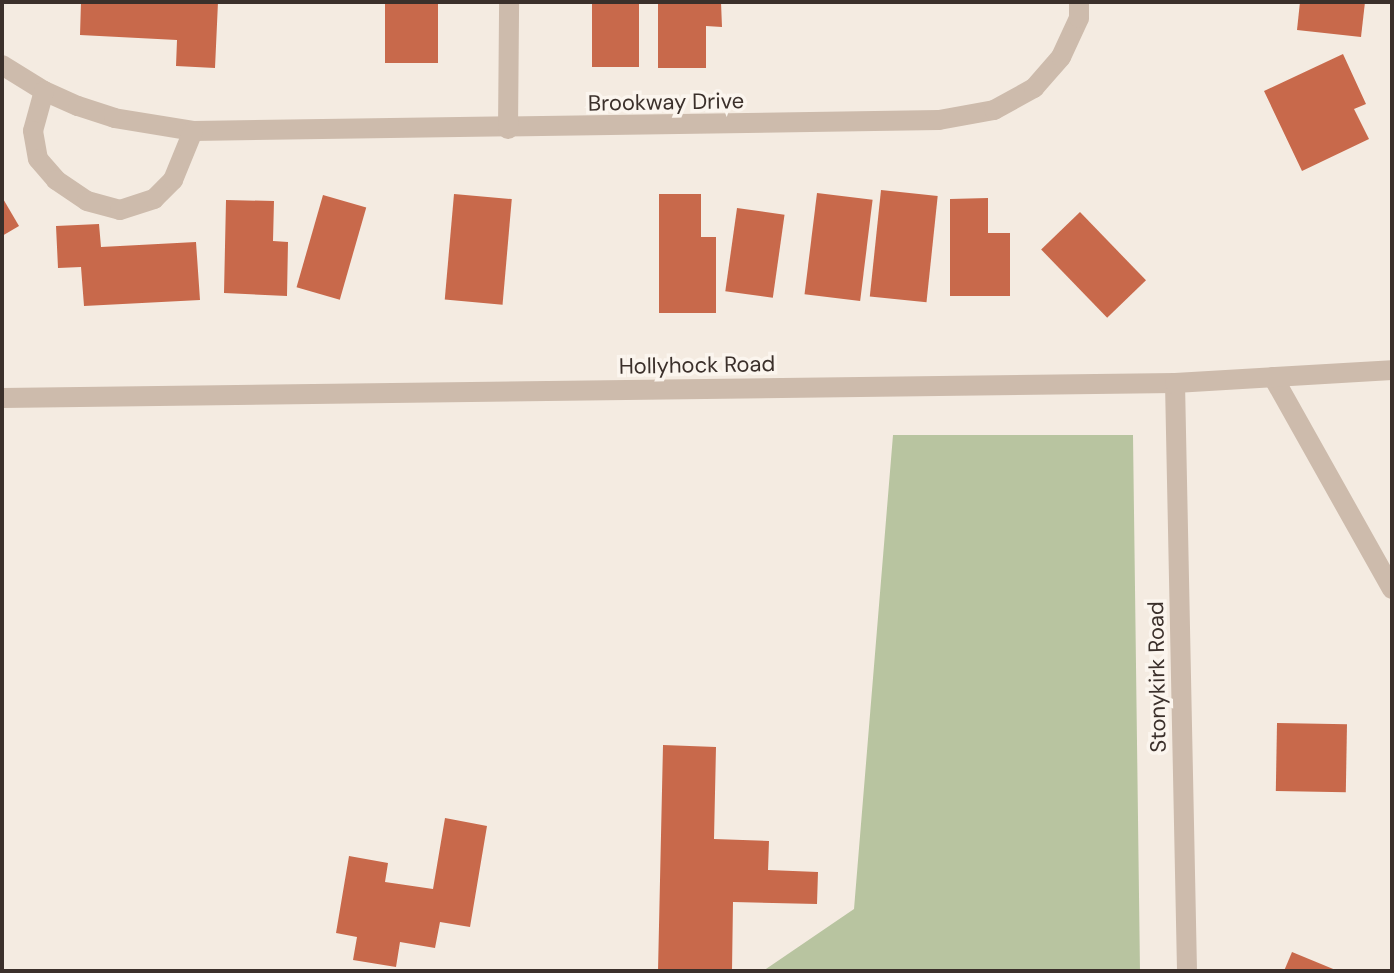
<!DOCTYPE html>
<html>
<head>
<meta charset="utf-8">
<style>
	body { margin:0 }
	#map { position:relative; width:1394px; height:973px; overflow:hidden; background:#f4ebe1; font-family:"DM Sans",sans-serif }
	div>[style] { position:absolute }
	.green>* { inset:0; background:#b8c4a0 }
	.building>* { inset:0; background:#c8694b; transform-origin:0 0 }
	.street>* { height:20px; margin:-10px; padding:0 10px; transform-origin:10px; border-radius:10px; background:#cdbbac }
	span { translate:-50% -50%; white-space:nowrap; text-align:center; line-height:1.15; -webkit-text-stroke:7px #fbf5ee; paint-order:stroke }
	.street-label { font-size:22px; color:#3b302b }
	.frame { position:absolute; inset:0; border:4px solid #3b302b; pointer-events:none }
</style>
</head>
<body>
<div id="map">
	<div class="green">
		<div style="clip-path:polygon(893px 435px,1133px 435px,1140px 971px,763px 971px,854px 909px)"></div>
	</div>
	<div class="building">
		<div style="clip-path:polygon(81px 2px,218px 2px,215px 68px,176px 66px,177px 40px,80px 35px)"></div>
		<div style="left:385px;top:2px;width:53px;height:61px"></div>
		<div style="left:592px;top:2px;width:47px;height:65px"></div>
		<div style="clip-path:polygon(658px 2px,721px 2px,722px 27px,706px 26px,706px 68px,658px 68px)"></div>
		<div style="clip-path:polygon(1300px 2px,1365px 2px,1361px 37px,1297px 30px)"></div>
		<div style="clip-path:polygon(1343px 54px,1366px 104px,1354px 109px,1369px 139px,1302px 171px,1264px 91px)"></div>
		<div style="left:881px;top:190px;width:57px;height:107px;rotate:6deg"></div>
		<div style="left:817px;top:193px;width:56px;height:102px;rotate:7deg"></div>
		<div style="left:454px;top:194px;width:58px;height:106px;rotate:5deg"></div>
		<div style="clip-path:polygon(659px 194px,701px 194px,701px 237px,716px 237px,716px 313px,659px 313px)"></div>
		<div style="left:323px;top:195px;width:45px;height:96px;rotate:16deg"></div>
		<div style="clip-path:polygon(2px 197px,19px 226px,2px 236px)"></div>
		<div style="clip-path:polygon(988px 198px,988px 233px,1010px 233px,1010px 296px,950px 296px,950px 199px)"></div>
		<div style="clip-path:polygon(226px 200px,274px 201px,273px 241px,288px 242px,287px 296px,224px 293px)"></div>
		<div style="left:737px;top:208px;width:48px;height:84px;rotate:8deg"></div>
		<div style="left:1080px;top:212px;width:95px;height:54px;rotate:46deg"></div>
		<div style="clip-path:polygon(99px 224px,101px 247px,196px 242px,200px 300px,84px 306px,81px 267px,58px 268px,56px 226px)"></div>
		<div style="left:1277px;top:723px;width:70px;height:68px;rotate:1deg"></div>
		<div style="clip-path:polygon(663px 745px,716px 747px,714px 839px,769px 841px,768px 870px,818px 872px,817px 904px,733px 902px,732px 971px,658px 971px)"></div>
		<div style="clip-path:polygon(445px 818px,487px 826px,470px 927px,440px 922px,435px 948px,400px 942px,396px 967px,353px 960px,357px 937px,336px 933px,349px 856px,388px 863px,385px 882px,433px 889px)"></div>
		<div style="clip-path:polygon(1292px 952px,1338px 971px,1284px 971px)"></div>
	</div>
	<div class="street">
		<div style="left:2px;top:65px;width:49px;rotate:31.8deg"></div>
		<div style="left:44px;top:91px;width:37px;rotate:24deg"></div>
		<div style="left:78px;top:106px;width:38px;rotate:18deg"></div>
		<div style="left:114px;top:118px;width:80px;rotate:9.3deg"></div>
		<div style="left:193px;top:131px;width:746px;rotate:-0.84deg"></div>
		<div style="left:939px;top:120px;width:56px;rotate:-10.3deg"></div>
		<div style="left:994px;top:110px;width:46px;rotate:-28.8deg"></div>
		<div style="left:1034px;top:88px;width:41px;rotate:-48.9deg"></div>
		<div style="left:1061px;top:57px;width:43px;rotate:-65.2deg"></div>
		<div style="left:1079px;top:18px;width:16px;rotate:-90deg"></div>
		<div style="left:44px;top:91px;width:41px;rotate:105.4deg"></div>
		<div style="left:33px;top:131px;width:28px;rotate:80deg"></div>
		<div style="left:38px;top:159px;width:28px;rotate:49deg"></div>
		<div style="left:56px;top:180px;width:37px;rotate:34deg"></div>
		<div style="left:87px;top:201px;width:34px;rotate:15deg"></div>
		<div style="left:120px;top:210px;width:36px;rotate:-18deg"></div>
		<div style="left:154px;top:199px;width:27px;rotate:-45deg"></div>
		<div style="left:173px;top:180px;width:53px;rotate:-67.8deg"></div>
		<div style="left:508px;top:129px;width:127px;rotate:-89.5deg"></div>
		<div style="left:1273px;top:377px;width:243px;rotate:60.7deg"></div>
		<div style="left:1175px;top:383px;width:588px;rotate:88.83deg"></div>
		<div style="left:2px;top:398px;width:1173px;rotate:-0.73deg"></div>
		<div style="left:1175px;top:383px;width:217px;rotate:-3.4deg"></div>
	</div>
	<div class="street-label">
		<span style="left:666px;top:102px;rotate:-1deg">Brookway Drive</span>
		<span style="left:697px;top:365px;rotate:-1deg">Hollyhock Road</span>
		<span style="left:1157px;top:677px;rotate:-91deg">Stonykirk Road</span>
	</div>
	<div class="frame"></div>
</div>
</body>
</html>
